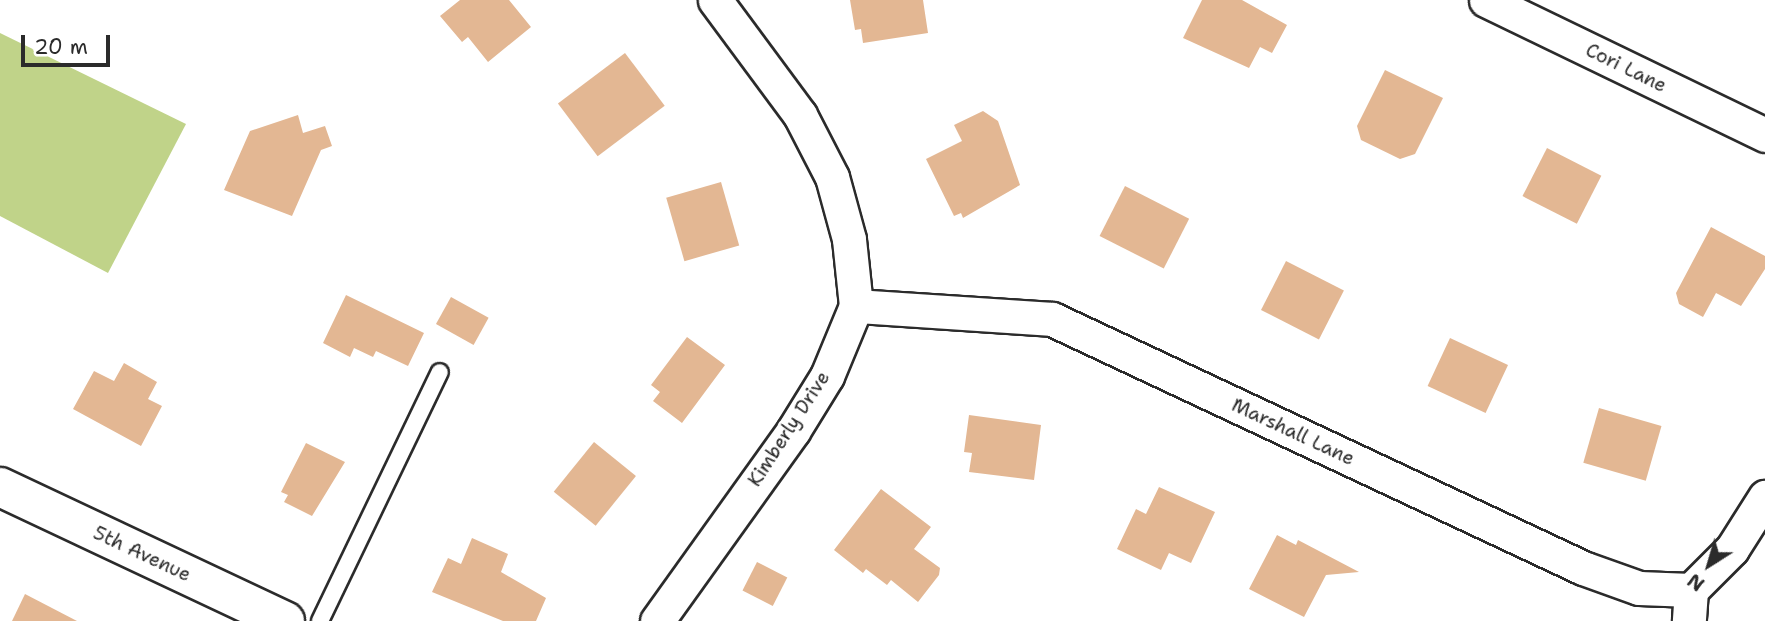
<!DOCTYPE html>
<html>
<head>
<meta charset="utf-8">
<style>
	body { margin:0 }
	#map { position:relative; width:1765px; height:621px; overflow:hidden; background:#fff; font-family:"Shantell Sans",sans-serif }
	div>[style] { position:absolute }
	.green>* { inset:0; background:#c0d389 }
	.building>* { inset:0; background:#e3b793; transform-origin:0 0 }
	.roads { filter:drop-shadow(2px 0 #2b2b2b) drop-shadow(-2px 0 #2b2b2b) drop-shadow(0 2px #2b2b2b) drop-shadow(0 -2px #2b2b2b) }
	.service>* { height:16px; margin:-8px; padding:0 8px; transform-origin:8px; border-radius:8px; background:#fff }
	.minor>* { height:33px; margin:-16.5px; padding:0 16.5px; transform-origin:16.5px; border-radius:16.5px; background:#fff }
	.tertiary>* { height:38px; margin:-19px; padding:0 19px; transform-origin:19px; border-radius:19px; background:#fff }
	span { translate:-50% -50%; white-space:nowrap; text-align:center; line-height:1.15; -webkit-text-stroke:5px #fff; paint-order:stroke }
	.street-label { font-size:19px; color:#2b2b2b }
	.north { position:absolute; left:1674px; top:530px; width:70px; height:70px; -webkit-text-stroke:5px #fff; paint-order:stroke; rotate:217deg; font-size:19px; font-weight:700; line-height:28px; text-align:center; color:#2b2b2b }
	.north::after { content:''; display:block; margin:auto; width:24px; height:32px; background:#2b2b2b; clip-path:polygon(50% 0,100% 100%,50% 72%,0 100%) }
	.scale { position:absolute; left:21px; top:35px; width:89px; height:32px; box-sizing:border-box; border:4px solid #2b2b2b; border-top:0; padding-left:9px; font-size:21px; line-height:24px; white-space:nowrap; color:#2b2b2b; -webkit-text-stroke:5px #fff; paint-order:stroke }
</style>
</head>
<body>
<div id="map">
	<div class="green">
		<div style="clip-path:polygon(0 33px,186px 124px,108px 273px,0 216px)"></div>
	</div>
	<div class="building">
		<div style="clip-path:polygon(460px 0,509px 0,531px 27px,488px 62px,468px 37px,462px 42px,440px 16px)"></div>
		<div style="clip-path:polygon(850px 0,923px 0,928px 33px,863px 43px,861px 29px,855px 30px)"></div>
		<div style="clip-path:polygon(1202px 0,1242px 0,1287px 25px,1272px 53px,1260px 47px,1249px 68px,1183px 38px)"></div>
		<div style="left:625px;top:53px;width:66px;height:84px;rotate:53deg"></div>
		<div style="clip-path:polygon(1385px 70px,1443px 98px,1415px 154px,1400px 159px,1361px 140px,1357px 126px)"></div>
		<div style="clip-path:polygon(983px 111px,998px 121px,1020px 185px,963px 218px,961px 213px,954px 216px,926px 159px,962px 141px,954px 125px)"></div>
		<div style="clip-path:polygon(298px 115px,303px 133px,325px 126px,332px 146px,321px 150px,292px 216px,224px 190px,250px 131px)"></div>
		<div style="left:1547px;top:148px;width:61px;height:54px;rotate:27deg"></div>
		<div style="left:721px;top:182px;width:66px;height:57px;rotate:74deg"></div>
		<div style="left:1125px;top:186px;width:72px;height:56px;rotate:27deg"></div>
		<div style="clip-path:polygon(1711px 227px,1765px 256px,1765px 269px,1741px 306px,1716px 293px,1703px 317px,1679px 304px,1676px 293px)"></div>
		<div style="left:1286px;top:261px;width:65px;height:55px;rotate:27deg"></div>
		<div style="clip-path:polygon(346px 295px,424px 333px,408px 366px,376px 351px,373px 357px,354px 348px,350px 357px,323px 343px)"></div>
		<div style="left:451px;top:297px;width:43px;height:31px;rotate:29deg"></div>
		<div style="clip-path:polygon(687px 337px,725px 365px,682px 423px,653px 401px,660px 392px,651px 385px)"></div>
		<div style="left:1450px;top:338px;width:64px;height:53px;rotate:25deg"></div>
		<div style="clip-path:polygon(124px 363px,157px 382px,148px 399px,162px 406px,141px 446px,73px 409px,94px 371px,114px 381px)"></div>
		<div style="left:1599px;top:408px;width:65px;height:57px;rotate:16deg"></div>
		<div style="clip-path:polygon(969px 415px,1041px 425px,1034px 480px,969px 472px,972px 453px,964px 452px)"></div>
		<div style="left:594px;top:442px;width:54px;height:64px;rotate:39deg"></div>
		<div style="clip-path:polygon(306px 443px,345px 462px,312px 516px,284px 502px,288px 495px,281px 492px)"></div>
		<div style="clip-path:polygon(1159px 487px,1215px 512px,1191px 563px,1169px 553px,1161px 570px,1117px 549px,1136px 509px,1146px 514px)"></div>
		<div style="clip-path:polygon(881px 489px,931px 527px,914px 549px,940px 568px,939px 575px,918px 602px,891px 580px,887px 585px,866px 569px,863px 573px,834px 550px)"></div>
		<div style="clip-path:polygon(1277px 535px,1296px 545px,1298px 540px,1359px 572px,1326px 575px,1304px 617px,1249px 589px)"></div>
		<div style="clip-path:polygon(472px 538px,508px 554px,501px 572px,546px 598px,536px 621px,503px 621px,432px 592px,448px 558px,461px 564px)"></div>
		<div style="left:757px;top:562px;width:34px;height:32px;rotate:27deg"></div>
		<div style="clip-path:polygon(25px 594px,77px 621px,12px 621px)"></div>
	</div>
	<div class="roads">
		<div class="service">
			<div style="left:320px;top:621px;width:276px;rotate:-64.3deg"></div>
		</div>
		<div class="minor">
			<div style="left:1486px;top:0;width:310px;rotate:25.8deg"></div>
			<div style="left:856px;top:306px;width:196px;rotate:3.8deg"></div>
			<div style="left:1052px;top:319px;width:586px;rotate:25.12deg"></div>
			<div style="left:1583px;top:568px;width:59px;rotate:19.7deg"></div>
			<div style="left:1639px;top:588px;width:52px;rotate:2.2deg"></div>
			<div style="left:1691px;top:590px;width:31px;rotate:94deg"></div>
			<div style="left:1691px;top:590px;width:58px;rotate:-45deg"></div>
			<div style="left:1732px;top:549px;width:62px;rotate:-57.6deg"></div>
			<div style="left:657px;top:621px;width:234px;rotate:-54.4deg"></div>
			<div style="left:793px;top:431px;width:65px;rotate:-58.3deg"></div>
			<div style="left:827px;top:376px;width:76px;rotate:-67.5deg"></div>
			<div style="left:856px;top:306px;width:67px;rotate:-96deg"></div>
			<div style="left:849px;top:239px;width:64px;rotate:-105.3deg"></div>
			<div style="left:832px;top:177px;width:70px;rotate:-117.3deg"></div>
			<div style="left:800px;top:115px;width:143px;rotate:-126.5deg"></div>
		</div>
		<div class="tertiary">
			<div style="left:0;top:487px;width:315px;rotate:25.2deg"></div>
		</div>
	</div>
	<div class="street-label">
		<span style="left:1626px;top:68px;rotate:26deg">Cori Lane</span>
		<span style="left:789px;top:429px;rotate:-57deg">Kimberly Drive</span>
		<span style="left:1293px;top:432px;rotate:25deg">Marshall Lane</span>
		<span style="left:142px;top:554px;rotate:25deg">5th Avenue</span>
	</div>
	<div class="north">N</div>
	<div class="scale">20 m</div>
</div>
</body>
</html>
